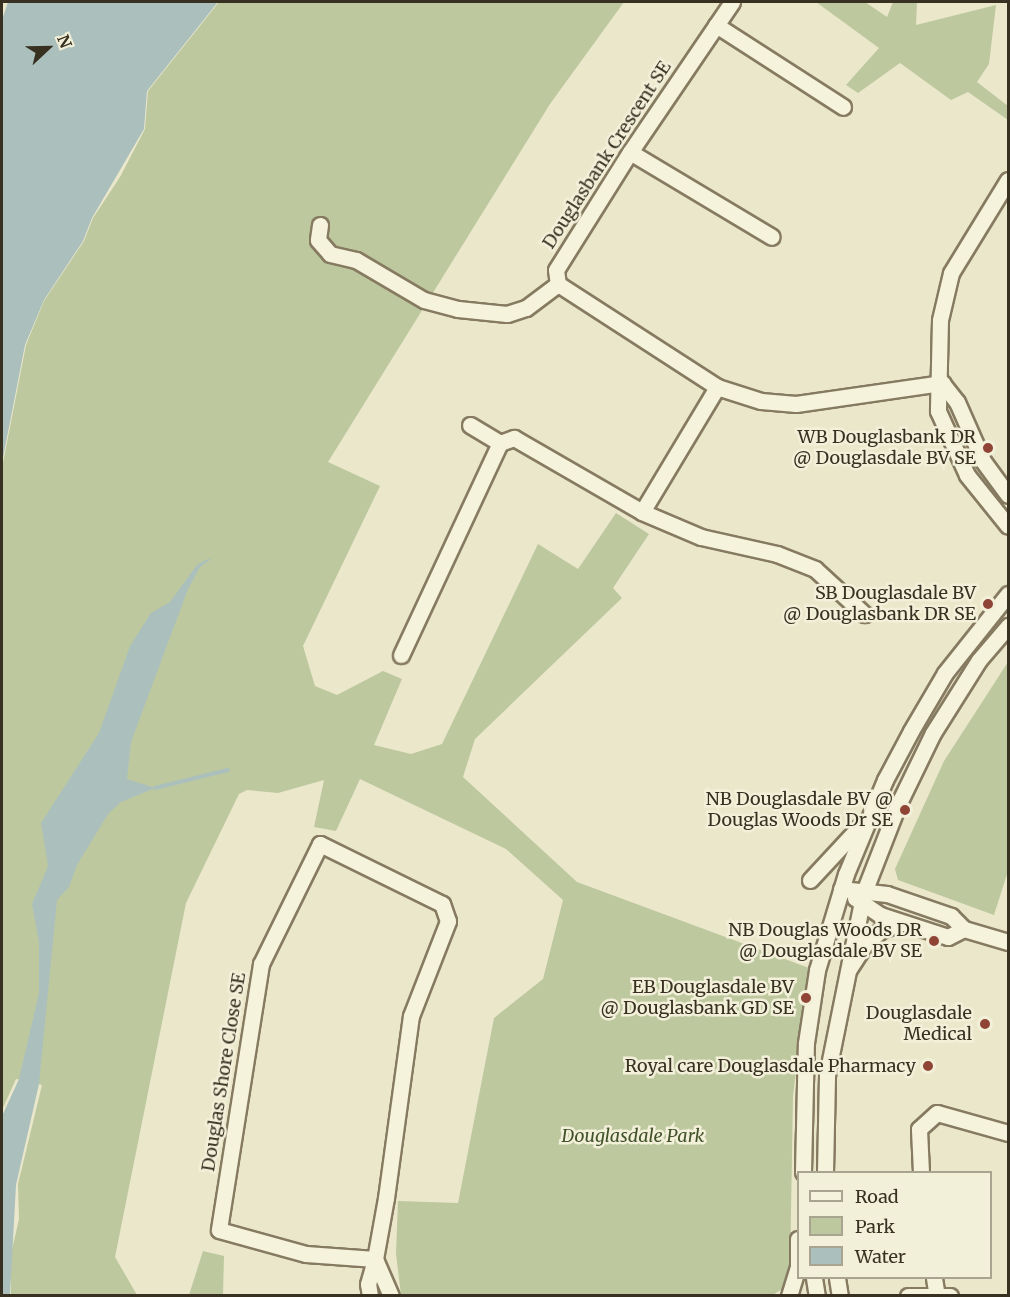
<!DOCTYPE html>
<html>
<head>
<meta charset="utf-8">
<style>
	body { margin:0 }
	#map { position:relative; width:1010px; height:1297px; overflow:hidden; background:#ebe7cb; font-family:Merriweather,serif }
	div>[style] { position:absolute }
	.green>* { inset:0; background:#bdc89f }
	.water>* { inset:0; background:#abc0bd }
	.stream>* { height:4px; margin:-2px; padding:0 2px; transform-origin:2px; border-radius:2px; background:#abc0bd }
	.roads { filter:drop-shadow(2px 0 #867b61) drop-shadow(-2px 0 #867b61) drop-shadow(0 2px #867b61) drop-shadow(0 -2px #867b61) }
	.minor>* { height:15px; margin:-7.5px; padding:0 7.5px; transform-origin:7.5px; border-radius:7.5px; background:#f6f3dd }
	.dots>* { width:16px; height:16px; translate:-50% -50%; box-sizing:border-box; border:3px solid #f3f0da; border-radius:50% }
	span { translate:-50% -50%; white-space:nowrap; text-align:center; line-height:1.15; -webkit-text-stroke:5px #f3f0da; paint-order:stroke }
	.street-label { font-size:18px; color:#383122 }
	.poi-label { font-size:18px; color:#383122 }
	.right { translate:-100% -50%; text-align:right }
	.park-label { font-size:18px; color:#42532b; font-style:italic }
	.frame { position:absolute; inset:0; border:3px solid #383122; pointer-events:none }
	.legend { position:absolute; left:797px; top:1171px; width:195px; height:108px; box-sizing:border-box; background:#f3f0da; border:2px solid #a8a490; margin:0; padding:8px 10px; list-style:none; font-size:18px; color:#383122 }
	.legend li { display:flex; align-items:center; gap:12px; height:30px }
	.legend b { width:30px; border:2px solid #a8a490 }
	.north { position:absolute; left:18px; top:18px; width:60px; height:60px; -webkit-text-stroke:4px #f3f0da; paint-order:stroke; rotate:68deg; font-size:16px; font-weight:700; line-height:24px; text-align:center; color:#383122 }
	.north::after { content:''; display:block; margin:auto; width:21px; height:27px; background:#383122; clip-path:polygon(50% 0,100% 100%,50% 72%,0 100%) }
</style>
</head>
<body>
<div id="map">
	<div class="green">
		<div style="clip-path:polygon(219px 2px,624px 2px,550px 104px,328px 462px,380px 486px,303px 646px,315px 686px,337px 695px,383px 671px,402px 679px,374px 745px,411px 754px,442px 744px,538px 544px,578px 569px,616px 513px,649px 534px,613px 588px,622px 598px,475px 739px,463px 777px,577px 882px,809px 968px,793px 1096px,790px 1271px,784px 1288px,771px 1296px,401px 1295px,396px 1254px,398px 1201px,458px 1203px,494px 1018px,543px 979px,563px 900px,506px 849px,360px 779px,336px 831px,314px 827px,324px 780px,278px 793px,247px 790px,239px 794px,186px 903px,115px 1257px,137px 1295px,11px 1295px,11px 1254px,19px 1219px,18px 1184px,42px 1085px,16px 1079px,2px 1110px,2px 468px,26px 345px,44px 301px,84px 241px,93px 218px,120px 177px,145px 129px,148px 91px)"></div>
		<div style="clip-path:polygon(816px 2px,865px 2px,887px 17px,893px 2px,917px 2px,916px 25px,996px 5px,989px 64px,977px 82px,1008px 106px,1008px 120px,968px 92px,951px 100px,900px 63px,858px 93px,846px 85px,879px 48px)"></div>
		<div style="clip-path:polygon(1008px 662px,1008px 871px,994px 915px,898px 880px,895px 869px,944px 761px)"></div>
		<div style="clip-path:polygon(203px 1251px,224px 1256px,223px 1295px,189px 1295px)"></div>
	</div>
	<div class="water">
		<div style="clip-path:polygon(8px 2px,218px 2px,147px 91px,144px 129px,92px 218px,83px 241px,44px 300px,25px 345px,2px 463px,2px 20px)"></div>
		<div style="clip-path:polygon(208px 559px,211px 559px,200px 567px,188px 589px,131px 742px,127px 779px,155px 788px,121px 802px,108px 814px,77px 865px,69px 887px,57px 900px,39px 1084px,16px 1185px,10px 1295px,2px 1295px,2px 1116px,19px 1079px,39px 993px,39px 942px,32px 904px,48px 866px,41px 823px,99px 733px,130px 646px,151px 613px,170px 602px,197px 565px)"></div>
	</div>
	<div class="stream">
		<div style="left:155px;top:788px;width:75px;rotate:-13.9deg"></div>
	</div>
	<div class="roads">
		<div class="minor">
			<div style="left:732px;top:2px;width:181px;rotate:124.2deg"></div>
			<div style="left:630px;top:152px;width:139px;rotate:122.1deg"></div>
			<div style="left:556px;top:270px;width:14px;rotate:82deg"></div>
			<div style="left:558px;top:284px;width:189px;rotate:32.9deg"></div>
			<div style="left:717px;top:387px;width:46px;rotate:17.7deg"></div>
			<div style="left:761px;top:401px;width:35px;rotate:5deg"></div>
			<div style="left:796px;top:404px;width:148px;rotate:-8.2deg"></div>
			<div style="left:716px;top:25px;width:151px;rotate:32.8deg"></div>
			<div style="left:630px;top:152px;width:165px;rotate:30.9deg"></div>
			<div style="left:1008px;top:180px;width:109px;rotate:121.5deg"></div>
			<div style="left:951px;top:273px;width:48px;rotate:103.2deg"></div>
			<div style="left:940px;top:320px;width:91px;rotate:91.3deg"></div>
			<div style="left:938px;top:411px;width:70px;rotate:65.6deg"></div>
			<div style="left:967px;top:475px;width:65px;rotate:51.2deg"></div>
			<div style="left:320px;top:225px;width:15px;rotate:98deg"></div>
			<div style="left:318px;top:240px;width:18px;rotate:49deg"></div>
			<div style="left:330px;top:254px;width:27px;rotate:13deg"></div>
			<div style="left:356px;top:260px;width:79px;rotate:30.5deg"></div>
			<div style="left:424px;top:300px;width:35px;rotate:15deg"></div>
			<div style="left:458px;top:309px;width:49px;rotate:5.8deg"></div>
			<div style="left:507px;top:314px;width:20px;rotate:-18deg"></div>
			<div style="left:526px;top:308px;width:40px;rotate:-37deg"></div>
			<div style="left:942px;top:383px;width:24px;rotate:52deg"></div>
			<div style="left:957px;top:402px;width:64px;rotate:66.2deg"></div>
			<div style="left:983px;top:461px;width:42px;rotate:53.7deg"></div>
			<div style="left:470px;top:425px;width:35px;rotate:31deg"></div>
			<div style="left:500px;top:443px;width:15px;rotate:-20deg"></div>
			<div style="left:514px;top:438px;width:148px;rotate:30deg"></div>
			<div style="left:642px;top:512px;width:64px;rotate:23deg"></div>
			<div style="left:701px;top:537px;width:78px;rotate:12.6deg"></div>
			<div style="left:777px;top:554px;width:41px;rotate:21.5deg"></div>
			<div style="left:815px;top:569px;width:67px;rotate:42.6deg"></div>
			<div style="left:642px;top:512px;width:146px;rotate:-59deg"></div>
			<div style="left:401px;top:655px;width:234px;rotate:-65deg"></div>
			<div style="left:810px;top:880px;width:78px;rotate:-47.1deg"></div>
			<div style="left:841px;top:889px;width:46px;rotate:6.2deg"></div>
			<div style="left:887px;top:894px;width:68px;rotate:19deg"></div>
			<div style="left:951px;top:916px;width:18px;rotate:45deg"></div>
			<div style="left:964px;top:929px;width:46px;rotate:16.5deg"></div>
			<div style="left:855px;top:898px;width:30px;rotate:34deg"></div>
			<div style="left:880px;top:915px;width:71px;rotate:17.9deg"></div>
			<div style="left:948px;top:937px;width:18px;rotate:-27deg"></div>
			<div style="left:849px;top:969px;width:30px;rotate:-57deg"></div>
			<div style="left:865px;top:944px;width:21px;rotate:-41deg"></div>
			<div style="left:881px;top:930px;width:21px;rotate:-19deg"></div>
			<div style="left:803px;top:1172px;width:129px;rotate:-88.7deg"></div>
			<div style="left:806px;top:1043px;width:74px;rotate:-81.4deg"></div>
			<div style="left:817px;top:970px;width:100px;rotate:-73.2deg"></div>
			<div style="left:846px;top:874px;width:102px;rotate:-67.5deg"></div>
			<div style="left:885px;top:780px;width:55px;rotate:-62deg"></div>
			<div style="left:911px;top:731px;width:67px;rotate:-59.6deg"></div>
			<div style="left:945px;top:673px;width:101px;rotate:-51.4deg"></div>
			<div style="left:825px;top:1172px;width:97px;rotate:-88.8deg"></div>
			<div style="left:827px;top:1075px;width:187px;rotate:-78.6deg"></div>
			<div style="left:864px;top:892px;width:93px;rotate:-68.7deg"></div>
			<div style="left:898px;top:805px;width:80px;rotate:-64.1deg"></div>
			<div style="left:933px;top:733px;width:86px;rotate:-57.8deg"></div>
			<div style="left:979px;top:660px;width:45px;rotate:-49.5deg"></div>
			<div style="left:921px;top:1172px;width:43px;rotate:-92.7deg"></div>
			<div style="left:919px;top:1129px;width:24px;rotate:-42deg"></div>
			<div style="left:937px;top:1113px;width:74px;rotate:15.7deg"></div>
			<div style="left:375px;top:1259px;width:40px;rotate:66.6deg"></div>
			<div style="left:814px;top:1278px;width:18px;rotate:81deg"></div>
			<div style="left:837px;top:1278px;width:18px;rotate:81deg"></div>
			<div style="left:934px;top:1278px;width:18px;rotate:81deg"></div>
			<div style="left:370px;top:1296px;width:12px;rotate:-99deg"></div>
			<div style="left:368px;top:1284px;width:26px;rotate:-74deg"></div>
			<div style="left:375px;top:1259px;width:62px;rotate:-79.8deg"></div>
			<div style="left:386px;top:1198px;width:184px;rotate:-82.2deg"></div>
			<div style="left:411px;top:1016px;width:102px;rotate:-68.7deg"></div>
			<div style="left:448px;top:921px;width:18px;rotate:-109deg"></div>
			<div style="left:442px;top:904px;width:136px;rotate:-153.8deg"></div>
			<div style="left:320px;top:844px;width:134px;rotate:116.2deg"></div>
			<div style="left:261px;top:964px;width:269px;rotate:99deg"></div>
			<div style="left:219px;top:1230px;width:90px;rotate:15.4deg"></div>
			<div style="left:306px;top:1254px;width:69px;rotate:4.1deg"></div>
			<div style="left:789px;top:1296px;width:31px;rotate:-73deg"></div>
			<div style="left:798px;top:1266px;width:27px;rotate:-90deg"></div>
			<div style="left:908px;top:1296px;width:42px"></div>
		</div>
	</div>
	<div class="dots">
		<div style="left:988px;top:448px;background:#8f4436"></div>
		<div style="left:988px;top:604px;background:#8f4436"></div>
		<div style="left:905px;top:810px;background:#8f4436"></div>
		<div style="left:934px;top:941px;background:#8f4436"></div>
		<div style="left:806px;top:998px;background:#8f4436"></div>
		<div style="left:985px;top:1024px;background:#8f4436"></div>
		<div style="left:928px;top:1066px;background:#8f4436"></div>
	</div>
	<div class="street-label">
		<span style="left:607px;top:155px;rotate:-57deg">Douglasbank Crescent SE</span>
		<span style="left:224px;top:1072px;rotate:-81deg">Douglas Shore Close SE</span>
	</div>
	<div class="poi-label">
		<span class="right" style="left:976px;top:448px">WB Douglasbank DR<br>@ Douglasdale BV SE</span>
		<span class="right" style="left:976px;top:604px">SB Douglasdale BV<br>@ Douglasbank DR SE</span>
		<span class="right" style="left:893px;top:810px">NB Douglasdale BV @<br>Douglas Woods Dr SE</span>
		<span class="right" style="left:922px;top:941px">NB Douglas Woods DR<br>@ Douglasdale BV SE</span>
		<span class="right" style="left:794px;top:998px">EB Douglasdale BV<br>@ Douglasbank GD SE</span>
		<span class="right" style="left:972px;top:1024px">Douglasdale<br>Medical</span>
		<span class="right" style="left:916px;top:1066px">Royal care Douglasdale Pharmacy</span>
	</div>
	<div class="park-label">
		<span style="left:633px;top:1136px">Douglasdale Park</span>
	</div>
	<div class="frame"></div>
	<ul class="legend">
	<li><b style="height:8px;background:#f6f3dd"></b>Road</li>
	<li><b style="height:16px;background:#bdc89f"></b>Park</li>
	<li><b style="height:16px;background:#abc0bd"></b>Water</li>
	</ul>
	<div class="north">N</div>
</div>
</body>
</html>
